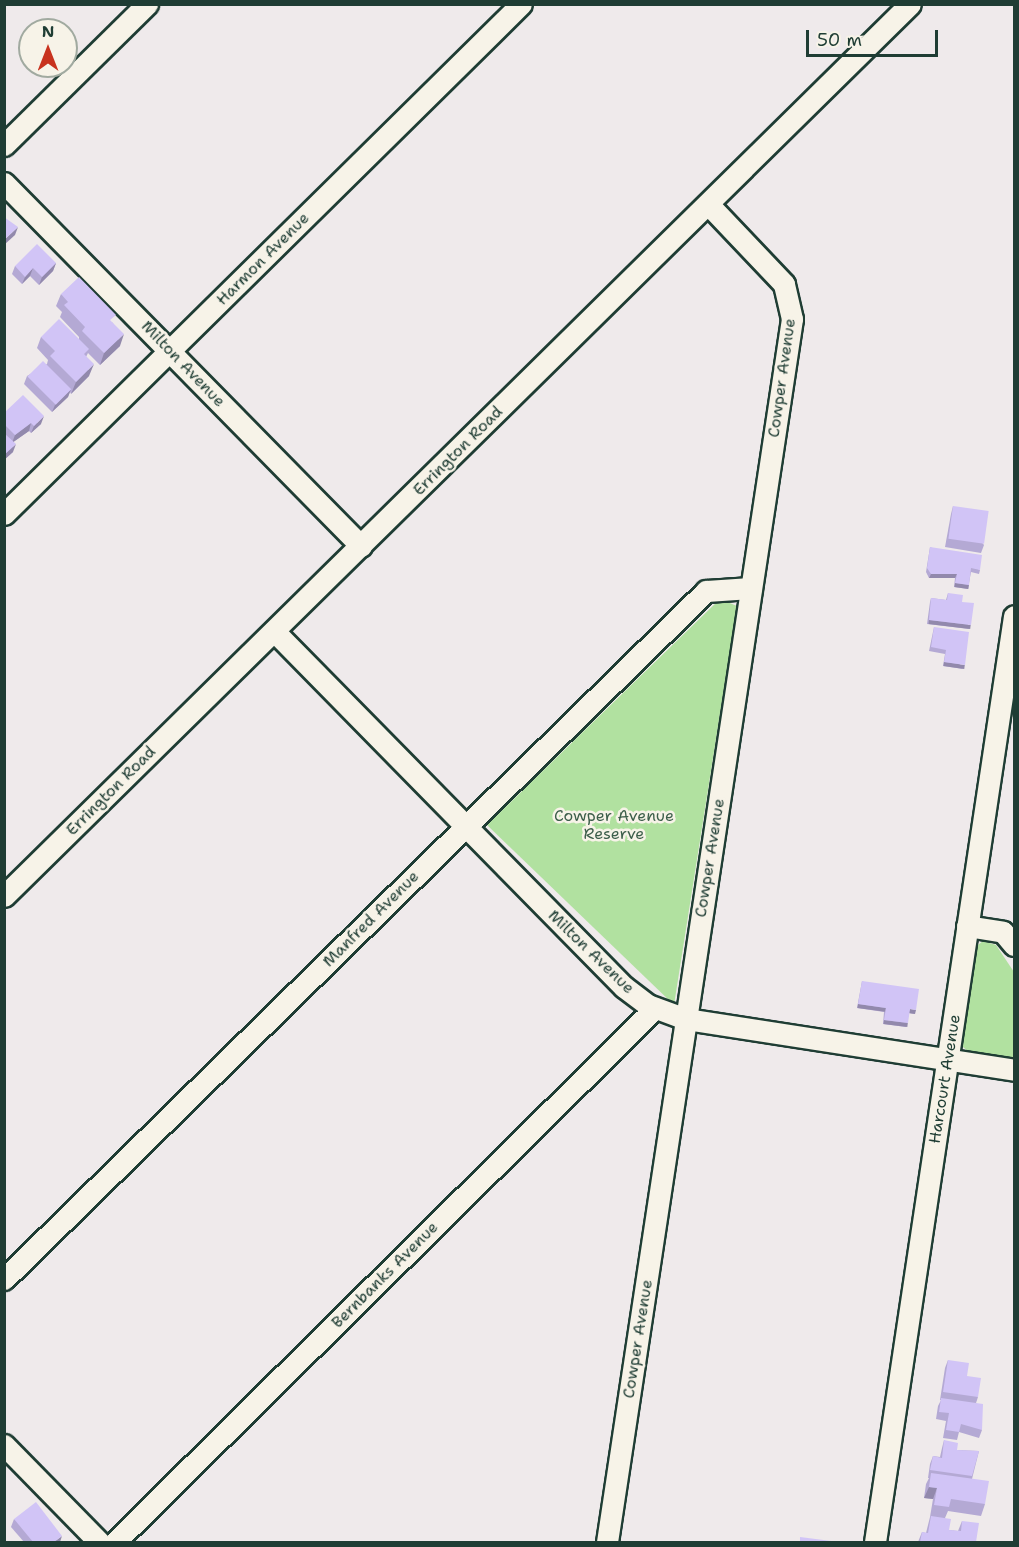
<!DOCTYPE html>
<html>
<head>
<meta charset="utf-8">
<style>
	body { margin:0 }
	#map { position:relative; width:1019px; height:1547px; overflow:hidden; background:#efeaeb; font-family:"Shantell Sans",sans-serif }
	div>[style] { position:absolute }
	.green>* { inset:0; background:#b1e1a0 }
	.roads { filter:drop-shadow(2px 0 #1f3d34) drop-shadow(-2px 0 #1f3d34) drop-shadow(0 2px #1f3d34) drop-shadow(0 -2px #1f3d34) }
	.minor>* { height:21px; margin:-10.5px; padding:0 10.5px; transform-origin:10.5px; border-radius:10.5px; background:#f7f3e8 }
	.wall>* { inset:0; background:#b4a9d4 }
	.shaded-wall>* { inset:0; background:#9289ac; transform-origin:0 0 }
	.building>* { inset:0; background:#d1c4f6; transform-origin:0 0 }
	span { translate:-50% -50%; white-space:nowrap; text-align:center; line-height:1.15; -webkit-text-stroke:5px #f7f3e8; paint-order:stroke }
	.street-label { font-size:16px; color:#1f3d34 }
	.park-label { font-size:16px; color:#3c5e4a }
	.frame { position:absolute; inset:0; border:6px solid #1f3d34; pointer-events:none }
	.north { position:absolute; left:18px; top:18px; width:60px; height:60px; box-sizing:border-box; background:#f7f3e8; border:2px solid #a1aaa0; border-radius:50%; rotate:0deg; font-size:16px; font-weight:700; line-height:24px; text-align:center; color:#1f3d34 }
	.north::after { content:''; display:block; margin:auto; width:21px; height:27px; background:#c8321e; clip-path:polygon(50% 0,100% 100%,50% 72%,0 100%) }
	.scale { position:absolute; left:806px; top:30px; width:132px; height:27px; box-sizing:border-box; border:3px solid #1f3d34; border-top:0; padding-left:8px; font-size:18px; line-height:21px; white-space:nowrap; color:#1f3d34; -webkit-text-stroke:4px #f7f3e8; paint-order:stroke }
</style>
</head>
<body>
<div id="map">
	<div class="green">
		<div style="clip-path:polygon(720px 599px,737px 606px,674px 1005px,487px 825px)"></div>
		<div style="clip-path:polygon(983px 941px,996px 945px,1014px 972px,1014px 1060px,971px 1054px,963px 1047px,959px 1035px,974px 948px)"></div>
	</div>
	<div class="roads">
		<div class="minor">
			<div style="left:4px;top:145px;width:201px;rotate:-44.6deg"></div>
			<div style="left:4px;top:183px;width:509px;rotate:45.48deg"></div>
			<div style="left:4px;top:514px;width:726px;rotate:-44.61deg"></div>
			<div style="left:274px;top:631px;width:499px;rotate:45.5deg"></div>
			<div style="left:624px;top:987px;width:30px;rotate:37deg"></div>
			<div style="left:648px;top:1005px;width:40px;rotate:20.2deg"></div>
			<div style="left:686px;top:1019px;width:332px;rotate:8.8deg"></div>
			<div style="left:4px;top:896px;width:1271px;rotate:-44.55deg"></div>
			<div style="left:967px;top:926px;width:36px;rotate:9deg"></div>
			<div style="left:1003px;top:932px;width:17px;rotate:50deg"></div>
			<div style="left:4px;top:1279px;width:983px;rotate:-44.42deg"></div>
			<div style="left:706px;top:591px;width:45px;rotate:-3.8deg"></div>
			<div style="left:4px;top:1445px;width:136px;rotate:45.6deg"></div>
			<div style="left:115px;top:1542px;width:759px;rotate:-44.68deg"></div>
			<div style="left:607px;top:1542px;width:1237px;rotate:-81.4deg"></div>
			<div style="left:792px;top:319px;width:36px;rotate:-103deg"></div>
			<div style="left:784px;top:284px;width:110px;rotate:-133.5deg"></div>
			<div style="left:875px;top:1542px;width:936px;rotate:-81.46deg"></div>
		</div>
	</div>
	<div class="wall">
		<div style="clip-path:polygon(56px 263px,53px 271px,39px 285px,30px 276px,22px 284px,12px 274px,15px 266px)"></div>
		<div style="clip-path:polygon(61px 294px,113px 323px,120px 346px,100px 365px,88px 353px,86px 357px,89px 376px,71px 394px,70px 392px,68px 397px,52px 412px,24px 384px,27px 376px,47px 364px,48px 360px,37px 348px,41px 337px,79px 339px,79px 337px,60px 317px,62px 312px,56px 306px)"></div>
		<div style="clip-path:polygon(4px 413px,41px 424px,31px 433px,29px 431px,13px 442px,13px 452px,4px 460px)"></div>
		<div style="clip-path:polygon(953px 506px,984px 545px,981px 553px,945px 547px,951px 514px)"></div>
		<div style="clip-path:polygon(930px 547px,980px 570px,979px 574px,971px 572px,968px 589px,954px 587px,955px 578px,929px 578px,926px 572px)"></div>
		<div style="clip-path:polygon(948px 593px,962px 602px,969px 629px,927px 624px,930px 602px,931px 598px,946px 600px)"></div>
		<div style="clip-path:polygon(934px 627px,963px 669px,943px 666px,945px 654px,929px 651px)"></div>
		<div style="clip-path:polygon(862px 981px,915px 1014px,909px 1013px,906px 1027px,883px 1024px,884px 1012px,857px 1008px)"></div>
		<div style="clip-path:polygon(948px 1360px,967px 1376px,978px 1397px,976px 1403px,982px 1430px,979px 1438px,959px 1432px,957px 1440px,943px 1438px,946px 1421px,936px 1419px,938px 1406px,941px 1400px,940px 1400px,945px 1368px)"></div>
		<div style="clip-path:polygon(944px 1440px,957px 1450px,979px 1451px,972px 1479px,985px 1504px,981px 1516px,948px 1511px,945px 1518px,949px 1530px,958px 1531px,962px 1521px,976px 1542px,918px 1542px,922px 1532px,926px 1533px,930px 1517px,933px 1499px,924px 1498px,926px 1484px,929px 1478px,928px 1478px,930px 1464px,933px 1456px,940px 1457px,942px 1448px)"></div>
		<div style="clip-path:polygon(14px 1519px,60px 1542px,24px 1542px,11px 1527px)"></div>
	</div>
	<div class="shaded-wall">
		<div style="clip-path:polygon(18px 227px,15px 235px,4px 245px,4px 240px)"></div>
		<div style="clip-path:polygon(56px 263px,53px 271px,39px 285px,42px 277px)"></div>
		<div style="clip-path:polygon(33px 268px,30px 276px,22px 284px,25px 277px)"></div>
		<div style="clip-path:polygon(124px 334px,120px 346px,100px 365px,104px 353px)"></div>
		<div style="clip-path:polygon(94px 364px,89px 376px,71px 394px,76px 382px)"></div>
		<div style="clip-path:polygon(71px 389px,68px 397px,52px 412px,55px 405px)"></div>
		<div style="clip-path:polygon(44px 416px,41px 424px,31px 433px,34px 426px)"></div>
		<div style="clip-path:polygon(31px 423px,29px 431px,12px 443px,15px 435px)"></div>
		<div style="clip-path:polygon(16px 444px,13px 452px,4px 460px,4px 455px)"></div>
		<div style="clip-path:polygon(931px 574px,957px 574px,955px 578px,929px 578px)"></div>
		<div style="left:955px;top:583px;width:14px;height:4px;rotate:8deg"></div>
		<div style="left:929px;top:620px;width:42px;height:4px;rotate:7deg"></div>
		<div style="left:944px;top:662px;width:21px;height:4px;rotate:8deg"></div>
		<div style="left:858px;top:1004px;width:28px;height:4px;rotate:8deg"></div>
		<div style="clip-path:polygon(910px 1009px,916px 1010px,915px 1014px,908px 1013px)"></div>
		<div style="left:884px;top:1020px;width:24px;height:4px;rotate:7deg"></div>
		<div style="clip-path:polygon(929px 1487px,937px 1488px,933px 1499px,924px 1498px)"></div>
		<div style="clip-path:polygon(62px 1536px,60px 1542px,54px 1542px)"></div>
	</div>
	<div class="building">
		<div style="clip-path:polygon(4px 217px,18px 227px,4px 240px)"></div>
		<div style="clip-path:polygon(37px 244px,56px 263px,42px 277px,33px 268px,25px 277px,15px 266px)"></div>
		<div style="clip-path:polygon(79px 277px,116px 315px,110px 320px,124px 334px,104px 353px,82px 331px,85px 327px,64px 305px,68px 302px,61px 294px)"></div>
		<div style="clip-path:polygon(59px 319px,89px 349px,84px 354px,94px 364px,76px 382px,50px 356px,55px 351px,41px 337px)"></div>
		<div style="left:43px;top:361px;width:40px;height:22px;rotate:45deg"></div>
		<div style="clip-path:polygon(23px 395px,44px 416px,34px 426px,31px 423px,15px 435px,4px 424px,4px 413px)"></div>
		<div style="clip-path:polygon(4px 433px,16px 444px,4px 455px)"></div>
		<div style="left:953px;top:506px;width:36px;height:33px;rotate:8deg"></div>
		<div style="clip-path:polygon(930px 547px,982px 555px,980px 570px,971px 568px,969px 585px,955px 583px,957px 574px,931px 574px,927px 568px)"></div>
		<div style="clip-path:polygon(948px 593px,963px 595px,962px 602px,974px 603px,971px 625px,929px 620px,931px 598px,947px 600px)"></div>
		<div style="clip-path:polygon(934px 627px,969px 632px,965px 665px,944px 662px,946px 650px,931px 647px)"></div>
		<div style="clip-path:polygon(862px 981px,919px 989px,916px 1010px,910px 1009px,908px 1023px,884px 1020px,886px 1008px,858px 1004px)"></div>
		<div style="clip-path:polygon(948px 1360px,969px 1363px,967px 1376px,981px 1378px,978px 1397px,943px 1392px)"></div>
		<div style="clip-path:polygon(941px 1398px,983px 1404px,982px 1430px,961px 1424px,959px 1432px,946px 1430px,949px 1413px,939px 1412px)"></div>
		<div style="clip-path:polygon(944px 1440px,958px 1443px,957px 1450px,979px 1451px,972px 1476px,930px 1470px,933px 1456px,942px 1458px)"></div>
		<div style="clip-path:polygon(931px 1473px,989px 1481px,985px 1504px,951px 1499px,949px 1507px,934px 1505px,937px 1488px,929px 1487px)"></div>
		<div style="clip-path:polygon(36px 1502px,62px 1536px,54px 1542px,33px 1542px,14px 1519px)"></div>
		<div style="clip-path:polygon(931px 1516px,951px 1519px,949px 1530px,961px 1531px,962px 1521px,979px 1523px,976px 1542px,920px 1542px,922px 1532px,928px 1533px)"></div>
		<div style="clip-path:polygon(800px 1537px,839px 1542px,800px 1542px)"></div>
	</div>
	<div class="street-label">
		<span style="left:263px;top:259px;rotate:-45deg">Harmon Avenue</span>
		<span style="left:183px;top:364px;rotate:46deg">Milton Avenue</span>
		<span style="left:782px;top:378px;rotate:-82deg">Cowper Avenue</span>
		<span style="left:458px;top:451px;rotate:-45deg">Errington Road</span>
		<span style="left:111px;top:791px;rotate:-45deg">Errington Road</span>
		<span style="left:710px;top:858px;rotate:-81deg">Cowper Avenue</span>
		<span style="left:371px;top:919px;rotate:-45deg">Manfred Avenue</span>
		<span style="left:591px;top:952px;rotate:44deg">Milton Avenue</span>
		<span style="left:945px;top:1079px;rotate:-81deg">Harcourt Avenue</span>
		<span style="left:385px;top:1275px;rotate:-45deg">Bernbanks Avenue</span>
		<span style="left:638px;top:1339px;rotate:-81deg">Cowper Avenue</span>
	</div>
	<div class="park-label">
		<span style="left:614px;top:825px">Cowper Avenue<br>Reserve</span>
	</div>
	<div class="frame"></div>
	<div class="north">N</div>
	<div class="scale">50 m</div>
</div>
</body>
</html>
